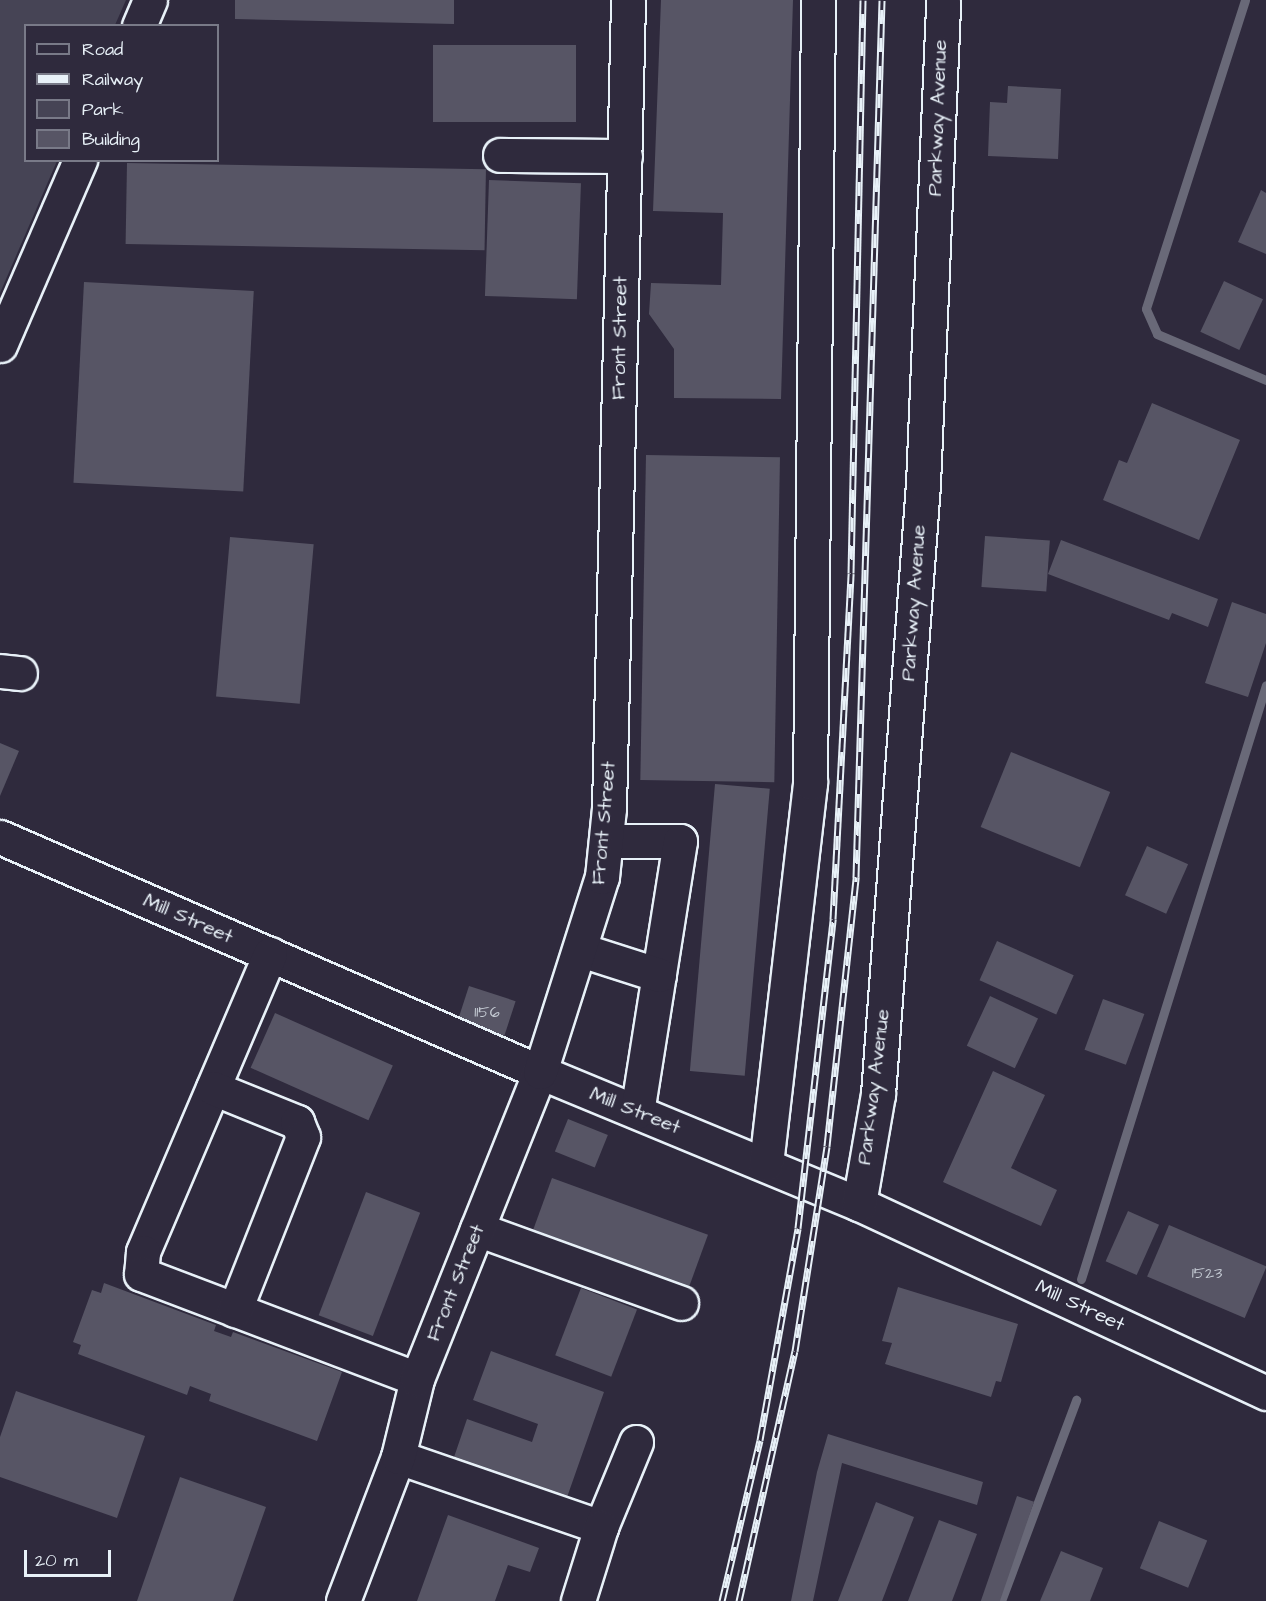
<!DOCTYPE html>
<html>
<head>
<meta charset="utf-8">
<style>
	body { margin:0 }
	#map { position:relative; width:1266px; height:1601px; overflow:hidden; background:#2f2a3d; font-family:"Architects Daughter",sans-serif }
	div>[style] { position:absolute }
	.green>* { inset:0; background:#464455 }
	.stream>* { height:9px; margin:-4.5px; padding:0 4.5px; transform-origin:4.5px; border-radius:4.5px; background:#696978 }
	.building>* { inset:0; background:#575565; transform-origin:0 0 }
	.roads { filter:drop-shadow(2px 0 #e8f1f8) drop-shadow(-2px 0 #e8f1f8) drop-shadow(0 2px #e8f1f8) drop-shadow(0 -2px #e8f1f8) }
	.minor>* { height:33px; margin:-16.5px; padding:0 16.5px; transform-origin:16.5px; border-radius:16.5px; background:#2f2a3d }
	.rail>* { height:7px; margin-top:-3.5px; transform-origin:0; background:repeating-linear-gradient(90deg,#2f2a3d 0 14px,#e8f1f8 0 28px); box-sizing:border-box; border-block:2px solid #e8f1f8 }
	span { translate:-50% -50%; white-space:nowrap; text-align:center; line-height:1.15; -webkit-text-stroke:4.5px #2f2a3d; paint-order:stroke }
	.number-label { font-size:16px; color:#c4cad3 }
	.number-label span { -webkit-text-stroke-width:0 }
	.street-label { font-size:20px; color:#e8f1f8 }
	.legend { position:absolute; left:24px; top:24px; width:195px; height:138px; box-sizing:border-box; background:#2f2a3d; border:2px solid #797a88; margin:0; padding:8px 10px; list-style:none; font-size:18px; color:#e8f1f8 }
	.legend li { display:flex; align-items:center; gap:12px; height:30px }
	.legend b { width:30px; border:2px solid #797a88 }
	.scale { position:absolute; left:24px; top:1550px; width:87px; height:27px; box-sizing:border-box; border:3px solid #e8f1f8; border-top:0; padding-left:8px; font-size:18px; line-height:21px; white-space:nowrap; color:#e8f1f8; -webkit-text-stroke:4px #2f2a3d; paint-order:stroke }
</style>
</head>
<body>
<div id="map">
	<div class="green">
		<div style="clip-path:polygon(0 0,126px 0,115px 25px,26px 26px,26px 160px,57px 161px,0 293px)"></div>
	</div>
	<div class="stream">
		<div style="left:1245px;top:0;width:324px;rotate:107.8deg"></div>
		<div style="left:1146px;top:309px;width:27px;rotate:66deg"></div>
		<div style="left:1157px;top:334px;width:118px;rotate:22.9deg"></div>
		<div style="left:1081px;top:1279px;width:622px;rotate:-72.7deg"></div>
		<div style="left:1001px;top:1601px;width:215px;rotate:-69.5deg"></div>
	</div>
	<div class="building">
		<div style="clip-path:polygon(235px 0,454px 0,454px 24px,235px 19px)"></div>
		<div style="clip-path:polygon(661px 0,793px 0,781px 399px,674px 398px,674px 349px,649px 314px,651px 283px,721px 285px,723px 213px,653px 211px)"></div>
		<div style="left:576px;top:45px;width:77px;height:143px;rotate:90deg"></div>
		<div style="clip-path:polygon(1008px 86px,1061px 89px,1058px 159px,988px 156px,990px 102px,1007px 103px)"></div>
		<div style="left:127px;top:163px;width:359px;height:81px;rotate:1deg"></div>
		<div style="left:489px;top:180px;width:92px;height:116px;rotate:2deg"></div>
		<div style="clip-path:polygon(1261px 190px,1266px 193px,1266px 254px,1238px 242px)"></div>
		<div style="left:1224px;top:281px;width:43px;height:56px;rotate:25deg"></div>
		<div style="left:84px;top:282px;width:170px;height:201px;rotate:3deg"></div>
		<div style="clip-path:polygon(1152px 403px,1240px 440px,1199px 540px,1103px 500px,1119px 460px,1127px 463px)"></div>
		<div style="left:646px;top:455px;width:134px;height:325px;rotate:1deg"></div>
		<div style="left:985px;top:536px;width:65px;height:51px;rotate:4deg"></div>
		<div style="left:230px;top:537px;width:84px;height:160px;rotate:5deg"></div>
		<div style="clip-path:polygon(1061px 540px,1218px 599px,1208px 627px,1172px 613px,1169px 620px,1048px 574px)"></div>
		<div style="clip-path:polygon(1232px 602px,1266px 614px,1266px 643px,1248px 697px,1205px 683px)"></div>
		<div style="clip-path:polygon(0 743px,19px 751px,0 796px)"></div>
		<div style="left:1011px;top:752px;width:107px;height:81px;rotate:22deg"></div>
		<div style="left:715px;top:784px;width:55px;height:288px;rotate:5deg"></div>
		<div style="left:1147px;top:846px;width:45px;height:54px;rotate:24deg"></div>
		<div style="left:997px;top:941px;width:84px;height:43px;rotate:24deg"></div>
		<div style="left:469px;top:986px;width:49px;height:38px;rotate:18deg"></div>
		<div style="left:990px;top:996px;width:53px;height:55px;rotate:25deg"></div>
		<div style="left:1103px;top:999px;width:44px;height:54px;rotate:20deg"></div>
		<div style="left:275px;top:1013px;width:129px;height:60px;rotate:24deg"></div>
		<div style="clip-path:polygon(993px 1071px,1045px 1095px,1011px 1168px,1057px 1190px,1041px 1226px,943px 1182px)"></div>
		<div style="left:568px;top:1119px;width:43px;height:35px;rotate:22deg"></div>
		<div style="left:552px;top:1178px;width:166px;height:55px;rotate:20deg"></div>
		<div style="left:366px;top:1192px;width:58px;height:132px;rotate:21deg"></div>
		<div style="left:1128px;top:1211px;width:34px;height:55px;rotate:24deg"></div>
		<div style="left:1169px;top:1225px;width:106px;height:56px;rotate:23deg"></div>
		<div style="clip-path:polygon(104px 1283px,216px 1325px,214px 1331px,231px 1337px,233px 1332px,342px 1372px,317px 1441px,209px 1401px,211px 1394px,190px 1386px,187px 1395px,78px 1354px,81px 1345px,73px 1342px,92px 1290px,101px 1293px)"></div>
		<div style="clip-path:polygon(898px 1287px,1018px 1324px,1001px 1382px,996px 1381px,991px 1397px,885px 1364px,892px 1343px,882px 1341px)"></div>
		<div style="left:581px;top:1288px;width:60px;height:72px;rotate:21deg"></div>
		<div style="clip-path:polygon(491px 1351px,604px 1392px,565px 1503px,452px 1463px,467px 1419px,532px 1442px,538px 1424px,473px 1400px)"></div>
		<div style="clip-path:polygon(16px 1391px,145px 1436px,117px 1518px,0 1477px,0 1437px)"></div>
		<div style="clip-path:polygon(828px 1434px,983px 1482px,977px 1505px,842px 1463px,813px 1601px,791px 1601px,817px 1472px)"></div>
		<div style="clip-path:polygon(180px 1477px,266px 1507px,233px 1601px,137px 1601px)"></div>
		<div style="left:1017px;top:1496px;width:18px;height:112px;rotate:19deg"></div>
		<div style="clip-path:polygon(876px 1502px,914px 1517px,882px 1601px,838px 1601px)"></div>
		<div style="clip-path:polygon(448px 1515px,539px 1548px,530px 1572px,508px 1565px,495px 1601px,417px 1601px)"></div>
		<div style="clip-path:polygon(939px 1520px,977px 1534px,952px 1601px,908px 1601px)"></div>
		<div style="left:1159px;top:1521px;width:52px;height:51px;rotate:22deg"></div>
		<div style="clip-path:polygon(1061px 1551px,1103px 1568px,1090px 1601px,1040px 1601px)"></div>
	</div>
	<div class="roads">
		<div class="minor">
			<div style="left:139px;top:26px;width:28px;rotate:-67deg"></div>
			<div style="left:500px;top:155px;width:125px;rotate:0.5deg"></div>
			<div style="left:0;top:345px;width:202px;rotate:-66.6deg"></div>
			<div style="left:0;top:671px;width:20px;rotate:6deg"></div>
			<div style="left:0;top:837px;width:589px;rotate:23.52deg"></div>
			<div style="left:540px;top:1072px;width:345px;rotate:22.5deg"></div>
			<div style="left:859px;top:1204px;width:449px;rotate:24.9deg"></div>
			<div style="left:606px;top:841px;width:74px"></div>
			<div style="left:680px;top:841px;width:274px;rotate:99deg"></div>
			<div style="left:581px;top:950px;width:82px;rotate:17.8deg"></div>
			<div style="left:270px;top:954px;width:324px;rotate:113.1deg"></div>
			<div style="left:143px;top:1252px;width:22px;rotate:95deg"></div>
			<div style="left:141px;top:1274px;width:295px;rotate:20.8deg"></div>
			<div style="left:213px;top:1088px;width:91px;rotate:22deg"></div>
			<div style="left:297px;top:1122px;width:16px;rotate:68deg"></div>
			<div style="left:303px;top:1137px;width:186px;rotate:111.5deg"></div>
			<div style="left:766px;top:1164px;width:384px;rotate:-83.4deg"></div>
			<div style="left:810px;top:783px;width:783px;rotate:-89.41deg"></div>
			<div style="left:859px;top:1204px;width:112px;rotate:-80.2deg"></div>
			<div style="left:878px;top:1094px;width:612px;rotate:-85.78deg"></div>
			<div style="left:923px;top:484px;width:484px;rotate:-87.6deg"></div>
			<div style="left:477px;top:1229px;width:217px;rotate:19.9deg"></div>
			<div style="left:398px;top:1457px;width:215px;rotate:19deg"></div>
			<div style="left:601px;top:1527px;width:92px;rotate:-67.6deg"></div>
			<div style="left:343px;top:1601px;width:154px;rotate:-69.1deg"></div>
			<div style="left:398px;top:1457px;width:80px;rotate:-76.3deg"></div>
			<div style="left:417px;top:1379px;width:331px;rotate:-68.2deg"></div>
			<div style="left:540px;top:1072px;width:205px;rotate:-72.4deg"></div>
			<div style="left:602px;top:877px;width:69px;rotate:-84.2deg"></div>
			<div style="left:609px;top:808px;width:808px;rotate:-88.65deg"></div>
			<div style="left:578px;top:1601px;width:77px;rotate:-72.7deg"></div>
		</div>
	</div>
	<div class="rail">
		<div style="left:722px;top:1601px;width:165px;rotate:-76.7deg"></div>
		<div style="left:760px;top:1440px;width:215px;rotate:-79.8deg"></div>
		<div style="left:798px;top:1228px;width:311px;rotate:-83.5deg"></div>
		<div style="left:833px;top:919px;width:346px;rotate:-87deg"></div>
		<div style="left:851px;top:573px;width:573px;rotate:-88.8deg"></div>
		<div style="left:739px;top:1601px;width:256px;rotate:-77.4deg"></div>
		<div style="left:795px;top:1351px;width:207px;rotate:-81.1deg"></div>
		<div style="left:827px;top:1146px;width:271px;rotate:-83.8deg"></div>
		<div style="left:856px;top:877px;width:877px;rotate:-88.3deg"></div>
	</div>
	<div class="number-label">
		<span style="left:487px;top:1012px">1156</span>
		<span style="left:1207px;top:1273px">1523</span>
	</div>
	<div class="street-label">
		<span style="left:938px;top:118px;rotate:-88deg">Parkway Avenue</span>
		<span style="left:620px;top:338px;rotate:-89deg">Front Street</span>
		<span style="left:914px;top:603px;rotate:-86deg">Parkway Avenue</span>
		<span style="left:604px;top:823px;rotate:-85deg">Front Street</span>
		<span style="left:188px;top:919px;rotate:24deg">Mill Street</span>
		<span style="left:874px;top:1087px;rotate:-83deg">Parkway Avenue</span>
		<span style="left:635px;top:1111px;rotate:22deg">Mill Street</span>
		<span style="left:456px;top:1283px;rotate:-68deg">Front Street</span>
		<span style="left:1080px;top:1306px;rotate:25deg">Mill Street</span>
	</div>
	<ul class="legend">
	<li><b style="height:8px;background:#2f2a3d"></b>Road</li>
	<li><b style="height:8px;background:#e8f1f8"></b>Railway</li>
	<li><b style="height:16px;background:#464455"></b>Park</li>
	<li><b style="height:16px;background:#575565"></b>Building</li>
	</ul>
	<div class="scale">20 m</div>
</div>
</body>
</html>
